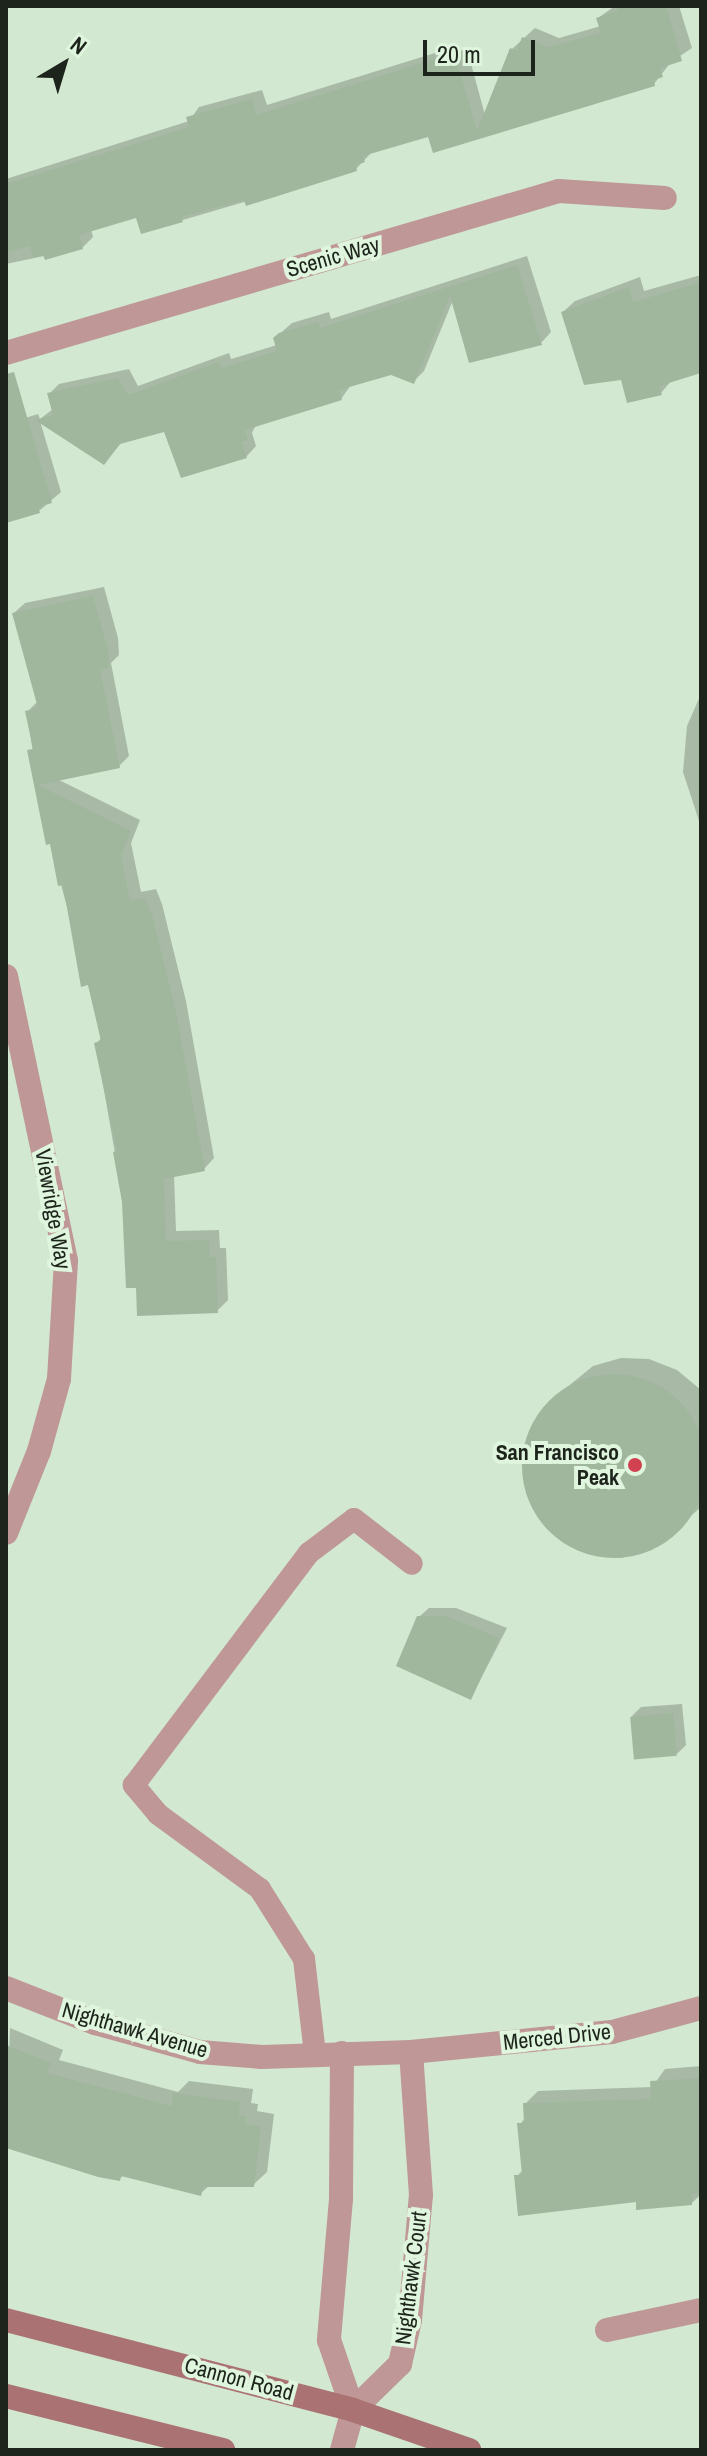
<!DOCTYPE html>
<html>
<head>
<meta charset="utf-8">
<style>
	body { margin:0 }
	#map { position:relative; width:707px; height:2456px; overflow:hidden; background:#d2e8d0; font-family:"Archivo Narrow",sans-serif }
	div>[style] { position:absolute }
	.shadow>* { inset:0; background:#0003 }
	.building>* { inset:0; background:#a0b79e; transform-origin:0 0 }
	.round { border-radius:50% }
	.service>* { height:22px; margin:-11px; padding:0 11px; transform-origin:11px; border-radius:11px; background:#be9796 }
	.minor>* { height:24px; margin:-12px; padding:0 12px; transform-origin:12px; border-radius:12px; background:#be9796 }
	.secondary>* { height:24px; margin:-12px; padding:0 12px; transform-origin:12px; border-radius:12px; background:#aa7272 }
	.dots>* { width:22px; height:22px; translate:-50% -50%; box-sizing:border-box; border:4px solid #dff5dd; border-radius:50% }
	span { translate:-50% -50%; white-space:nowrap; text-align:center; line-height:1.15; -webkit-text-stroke:8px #dff5dd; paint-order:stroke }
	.street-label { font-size:22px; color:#1c241b }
	.poi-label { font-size:22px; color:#1c241b; font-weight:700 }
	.right { translate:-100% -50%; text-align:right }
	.frame { position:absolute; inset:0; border:8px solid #1c241b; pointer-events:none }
	.north { position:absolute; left:24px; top:24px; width:80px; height:80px; -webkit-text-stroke:6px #dff5dd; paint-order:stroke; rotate:38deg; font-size:22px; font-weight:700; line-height:32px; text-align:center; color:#1c241b }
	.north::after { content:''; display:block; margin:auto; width:28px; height:36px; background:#1c241b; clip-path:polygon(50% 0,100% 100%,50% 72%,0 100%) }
	.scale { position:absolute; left:423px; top:40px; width:112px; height:36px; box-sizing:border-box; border:4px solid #1c241b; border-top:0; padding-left:10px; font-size:24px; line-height:28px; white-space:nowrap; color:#1c241b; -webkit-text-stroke:6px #dff5dd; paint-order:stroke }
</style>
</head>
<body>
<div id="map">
	<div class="shadow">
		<div style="clip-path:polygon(615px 6px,679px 6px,692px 48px,671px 62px,654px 84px,434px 151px,430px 135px,373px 151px,356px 169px,142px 232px,137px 216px,91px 229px,93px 237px,82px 248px,6px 264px,6px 179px,189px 121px,199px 107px,262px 90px,267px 105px,451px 48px,453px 53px,467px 49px,485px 115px,512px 49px,535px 28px,559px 38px,601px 26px,598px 18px)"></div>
		<div style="clip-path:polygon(527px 256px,551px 332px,541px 343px,453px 300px,424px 371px,413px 382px,391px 373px,351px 385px,341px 399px,256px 425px,252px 433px,256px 446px,246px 457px,166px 429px,122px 442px,104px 462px,40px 421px,61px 492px,39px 511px,6px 519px,6px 424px,38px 414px,40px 419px,53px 409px,49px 394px,59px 384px,129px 369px,138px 386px,229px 353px,231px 359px,277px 345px,275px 338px,292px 323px,329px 312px,331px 319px)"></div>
		<div style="clip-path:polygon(701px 275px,701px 371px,672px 380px,661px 393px,622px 378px,563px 312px,575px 301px,640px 277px,644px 291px)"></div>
		<div style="clip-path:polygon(104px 587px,118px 638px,119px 655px,111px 663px,129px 756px,119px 766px,57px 779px,140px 820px,131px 843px,141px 892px,156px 889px,162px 904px,186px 1001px,214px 1158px,204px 1169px,174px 1175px,176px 1231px,219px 1230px,220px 1248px,226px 1248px,228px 1300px,217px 1311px,138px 1286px,96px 1044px,102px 1037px,42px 814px,27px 712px,38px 701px,14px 613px,25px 603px)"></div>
		<div style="clip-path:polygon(701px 694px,701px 827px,683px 772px,687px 726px)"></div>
		<div style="clip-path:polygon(621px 1358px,649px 1359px,677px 1370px,701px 1390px,701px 1507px,652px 1550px,621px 1558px,590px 1554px,562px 1540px,540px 1517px,526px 1489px,524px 1458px,532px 1428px,550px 1401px,593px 1366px)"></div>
		<div style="clip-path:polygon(429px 1608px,456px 1608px,507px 1628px,471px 1698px,419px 1617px)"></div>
		<div style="clip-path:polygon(682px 1704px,686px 1745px,677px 1754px,632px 1716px,641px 1707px)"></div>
		<div style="clip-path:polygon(10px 2028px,63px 2050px,59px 2060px,178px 2092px,189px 2081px,253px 2089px,251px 2103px,258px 2104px,257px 2111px,274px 2114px,267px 2172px,253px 2185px,210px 2185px,200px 2194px,124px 2175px,119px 2179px,6px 2138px)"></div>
		<div style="clip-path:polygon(701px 2066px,701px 2194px,692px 2203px,638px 2200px,517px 2176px,524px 2169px,520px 2124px,526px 2117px,525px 2104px,538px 2091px,652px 2087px,665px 2069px)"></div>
	</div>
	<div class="building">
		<div style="clip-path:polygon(616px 6px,666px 6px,682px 61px,660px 68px,663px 77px,654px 80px,655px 86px,433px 153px,428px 137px,363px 156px,365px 162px,356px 165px,357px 171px,246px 206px,244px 200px,181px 217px,183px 222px,141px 234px,136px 218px,79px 235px,83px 249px,45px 260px,43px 255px,33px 258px,30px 246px,6px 252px,6px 184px,189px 127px,186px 117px,252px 99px,256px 115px,441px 57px,442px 63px,456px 58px,477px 131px,510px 48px,517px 51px,522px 37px,548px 47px,601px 33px,596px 18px,618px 11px)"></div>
		<div style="clip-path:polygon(517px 265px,542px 345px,469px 363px,450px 296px,414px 384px,391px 375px,339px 390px,342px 400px,245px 430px,248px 440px,241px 442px,247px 458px,181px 478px,164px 432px,120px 444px,104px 465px,35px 420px,53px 415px,47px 393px,118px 378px,128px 395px,219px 362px,221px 368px,277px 351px,273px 338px,279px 333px,319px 322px,320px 328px)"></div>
		<div style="clip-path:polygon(701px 282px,701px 373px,659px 386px,662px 395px,627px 403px,621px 380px,584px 385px,561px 312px,629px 287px,633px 302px)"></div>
		<div style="clip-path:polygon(14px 372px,52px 503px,38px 507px,40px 513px,6px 523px,6px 374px)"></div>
		<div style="clip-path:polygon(93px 596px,108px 650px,109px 668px,100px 669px,120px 768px,38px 785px,131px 831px,121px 855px,130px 901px,145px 898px,152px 915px,176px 1012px,205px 1171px,164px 1179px,166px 1241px,209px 1240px,210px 1257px,216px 1257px,218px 1313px,137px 1316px,136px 1288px,126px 1288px,122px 1202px,113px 1152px,117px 1151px,94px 1043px,101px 1041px,88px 985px,81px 987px,63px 885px,58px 886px,50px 844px,46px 845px,27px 750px,33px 749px,25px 711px,38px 708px,12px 613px)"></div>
		<div class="round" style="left:522px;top:1374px;width:184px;height:184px"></div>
		<div style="clip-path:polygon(417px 1616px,446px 1616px,499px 1638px,471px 1700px,396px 1666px)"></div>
		<div style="left:673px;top:1713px;width:43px;height:43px;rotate:85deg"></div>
		<div style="clip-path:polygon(6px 2045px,51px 2063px,47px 2073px,172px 2106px,173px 2093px,240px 2102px,239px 2116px,245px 2116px,245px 2124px,261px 2126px,254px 2187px,203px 2187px,201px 2196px,121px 2176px,120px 2181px,98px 2177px,6px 2148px)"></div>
		<div style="clip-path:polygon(701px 2078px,701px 2193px,692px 2194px,692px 2205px,636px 2210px,636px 2202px,518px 2216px,514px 2175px,522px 2175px,517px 2123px,524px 2123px,523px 2103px,651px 2099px,650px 2081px)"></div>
	</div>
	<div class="service">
		<div style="left:315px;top:2054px;width:96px;rotate:-96.6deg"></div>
		<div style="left:304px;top:1959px;width:83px;rotate:-122.2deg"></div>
		<div style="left:260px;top:1889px;width:127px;rotate:-143.7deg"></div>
		<div style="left:158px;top:1814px;width:38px;rotate:-130deg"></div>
		<div style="left:134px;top:1785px;width:291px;rotate:-53deg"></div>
		<div style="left:309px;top:1553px;width:56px;rotate:-37.1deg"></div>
		<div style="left:354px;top:1519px;width:73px;rotate:37.8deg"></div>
	</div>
	<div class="minor">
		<div style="left:6px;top:353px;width:576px;rotate:-16.33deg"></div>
		<div style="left:559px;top:191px;width:106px;rotate:3.8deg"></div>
		<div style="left:6px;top:976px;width:291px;rotate:78.1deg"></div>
		<div style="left:66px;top:1261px;width:118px;rotate:93.4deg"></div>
		<div style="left:59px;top:1379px;width:75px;rotate:105.5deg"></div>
		<div style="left:39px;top:1451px;width:88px;rotate:111.9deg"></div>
		<div style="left:6px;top:1988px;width:96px;rotate:21.5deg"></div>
		<div style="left:95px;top:2023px;width:109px;rotate:15.4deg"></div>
		<div style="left:200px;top:2052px;width:62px;rotate:4.6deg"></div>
		<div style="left:262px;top:2057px;width:149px;rotate:-1.9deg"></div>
		<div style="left:411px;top:2052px;width:202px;rotate:-5.7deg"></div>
		<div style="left:612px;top:2032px;width:92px;rotate:-15.1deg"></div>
		<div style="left:342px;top:2053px;width:146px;rotate:90.4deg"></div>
		<div style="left:341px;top:2199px;width:142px;rotate:94.9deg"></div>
		<div style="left:329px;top:2340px;width:74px;rotate:71.1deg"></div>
		<div style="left:607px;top:2330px;width:96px;rotate:-12deg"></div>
		<div style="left:353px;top:2410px;width:66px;rotate:-44.4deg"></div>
		<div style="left:400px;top:2364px;width:45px;rotate:-77.2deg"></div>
		<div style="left:410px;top:2320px;width:125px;rotate:-85deg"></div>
		<div style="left:421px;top:2195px;width:143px;rotate:-94deg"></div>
		<div style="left:342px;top:2450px;width:41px;rotate:-74.6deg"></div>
	</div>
	<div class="secondary">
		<div style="left:6px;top:2320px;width:358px;rotate:14.5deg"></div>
		<div style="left:353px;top:2410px;width:123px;rotate:19deg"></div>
		<div style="left:6px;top:2396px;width:224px;rotate:14deg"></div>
	</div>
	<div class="dots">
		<div style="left:635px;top:1465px;background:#d1414f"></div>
	</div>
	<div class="street-label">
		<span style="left:333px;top:257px;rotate:-16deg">Scenic Way</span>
		<span style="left:53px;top:1209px;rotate:80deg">Viewridge Way</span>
		<span style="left:135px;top:2030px;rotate:16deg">Nighthawk Avenue</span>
		<span style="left:557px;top:2037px;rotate:-6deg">Merced Drive</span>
		<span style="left:411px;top:2278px;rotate:-83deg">Nighthawk Court</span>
		<span style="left:239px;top:2379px;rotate:15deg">Cannon Road</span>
	</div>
	<div class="poi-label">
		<span class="right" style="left:619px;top:1465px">San Francisco<br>Peak</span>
	</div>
	<div class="frame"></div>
	<div class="north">N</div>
	<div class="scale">20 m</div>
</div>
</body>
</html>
